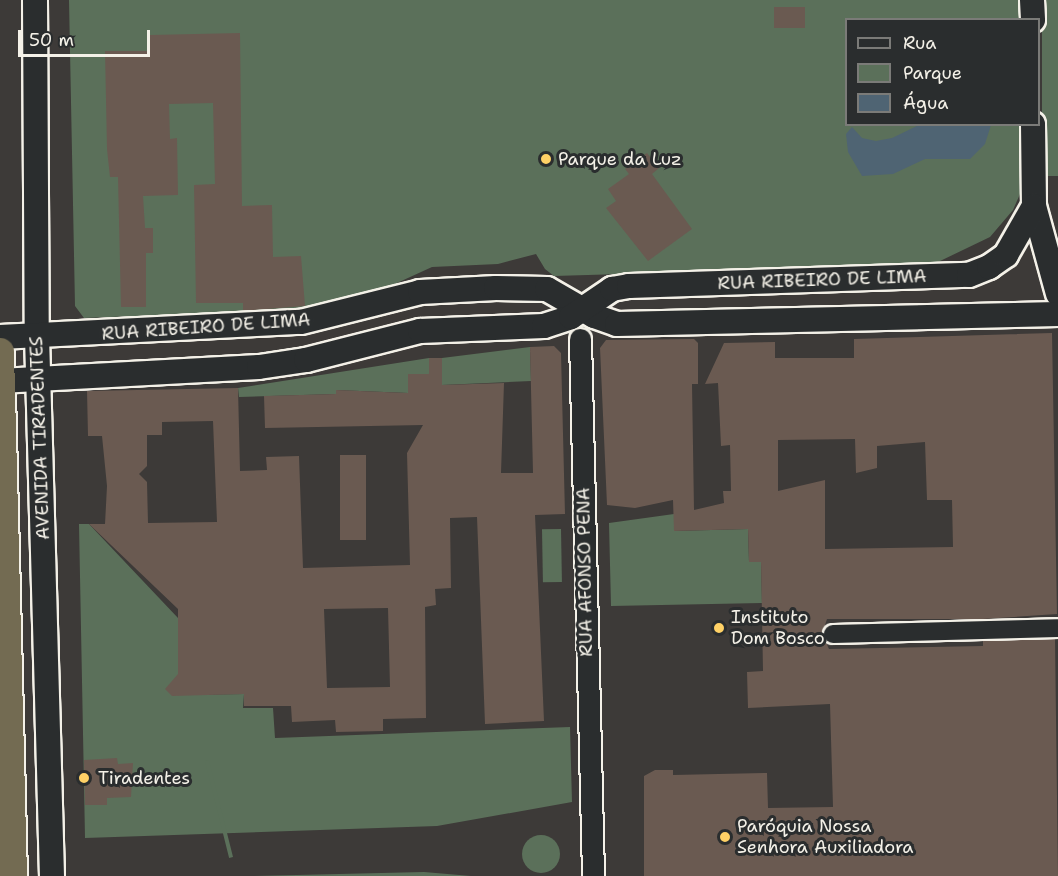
<!DOCTYPE html>
<html>
<head>
<meta charset="utf-8">
<style>
	body { margin:0 }
	#map { position:relative; width:1058px; height:876px; overflow:hidden; background:#3d3a38; font-family:"Shantell Sans",sans-serif }
	div>[style] { position:absolute }
	.green>* { inset:0; background:#5b705a; transform-origin:0 0 }
	.round { border-radius:50% }
	.water>* { inset:0; background:#4f6473 }
	.building>* { inset:0; background:#6a5a51; transform-origin:0 0 }
	.roads { filter:drop-shadow(2px 0 #f4f1e8) drop-shadow(-2px 0 #f4f1e8) drop-shadow(0 2px #f4f1e8) drop-shadow(0 -2px #f4f1e8) }
	.minor>* { height:18px; margin:-9px; padding:0 9px; transform-origin:9px; border-radius:9px; background:#2a2d2e }
	.tertiary>* { height:21px; margin:-10.5px; padding:0 10.5px; transform-origin:10.5px; border-radius:10.5px; background:#2a2d2e }
	.secondary>* { height:24px; margin:-12px; padding:0 12px; transform-origin:12px; border-radius:12px; background:#2a2d2e }
	.trunk>* { height:28px; margin:-14px; padding:0 14px; transform-origin:14px; border-radius:14px; background:#736b52 }
	.dots>* { width:16px; height:16px; translate:-50% -50%; box-sizing:border-box; border:3px solid #2a2d2e; border-radius:50% }
	span { translate:-50% -50%; white-space:nowrap; text-align:center; line-height:1.15; -webkit-text-stroke:6px #2a2d2e; paint-order:stroke }
	.poi-label { font-size:18px; color:#f4f1e8 }
	.left { translate:0 -50%; text-align:left }
	.street-label { font-size:18px; color:#f4f1e8 }
	.legend { position:absolute; left:845px; top:18px; width:195px; height:108px; box-sizing:border-box; background:#2a2d2e; border:2px solid #7b7b78; margin:0; padding:8px 10px; list-style:none; font-size:18px; color:#f4f1e8 }
	.legend li { display:flex; align-items:center; gap:12px; height:30px }
	.legend b { width:30px; border:2px solid #7b7b78 }
	.scale { position:absolute; left:18px; top:30px; width:132px; height:27px; box-sizing:border-box; border:3px solid #f4f1e8; border-top:0; padding-left:8px; font-size:18px; line-height:21px; white-space:nowrap; color:#f4f1e8; -webkit-text-stroke:4px #2a2d2e; paint-order:stroke }
</style>
</head>
<body>
<div id="map">
	<div class="green">
		<div style="clip-path:polygon(69px 0,1019px 0,1019px 19px,846px 20px,846px 124px,1019px 125px,1020px 194px,1013px 210px,990px 237px,938px 262px,923px 265px,554px 276px,545px 269px,536px 254px,498px 264px,432px 267px,386px 288px,320px 309px,84px 318px,75px 306px)"></div>
		<div style="left:1042px;top:0;width:16px;height:176px"></div>
		<div style="clip-path:polygon(530px 347px,531px 381px,442px 385px,442px 358px)"></div>
		<div style="clip-path:polygon(429px 358px,429px 374px,408px 374px,408px 393px,336px 390px,336px 394px,239px 397px,238px 388px)"></div>
		<div style="clip-path:polygon(674px 514px,674px 531px,748px 529px,749px 561px,761px 562px,762px 603px,611px 606px,609px 523px)"></div>
		<div style="clip-path:polygon(79px 524px,89px 524px,178px 618px,179px 695px,244px 694px,243px 708px,273px 708px,275px 738px,570px 727px,572px 802px,437px 826px,85px 838px)"></div>
		<div style="left:561px;top:529px;width:53px;height:19px;rotate:89deg"></div>
		<div class="round" style="left:522px;top:835px;width:38px;height:38px"></div>
		<div style="left:233px;top:857px;width:4px;height:100px;rotate:166deg"></div>
		<div style="clip-path:polygon(424px 872px,471px 876px,250px 876px,253px 876px)"></div>
	</div>
	<div class="water">
		<div style="clip-path:polygon(919px 125px,991px 125px,985px 144px,970px 159px,925px 159px,893px 174px,862px 176px,848px 152px,846px 134px,852px 127px,862px 138px,876px 141px,892px 138px)"></div>
	</div>
	<div class="building">
		<div style="left:774px;top:7px;width:31px;height:21px"></div>
		<div style="clip-path:polygon(240px 33px,242px 206px,272px 205px,273px 257px,301px 256px,305px 306px,243px 311px,243px 303px,196px 303px,194px 185px,215px 184px,213px 103px,169px 104px,170px 139px,177px 138px,178px 195px,143px 196px,145px 228px,153px 228px,153px 253px,146px 253px,146px 307px,121px 307px,118px 177px,110px 177px,107px 149px,105px 51px,150px 51px,150px 35px)"></div>
		<div style="clip-path:polygon(647px 153px,659px 168px,652px 174px,692px 229px,648px 261px,606px 208px,616px 201px,608px 189px,629px 174px,625px 169px)"></div>
		<div style="clip-path:polygon(evenodd,1052px 333px,1057px 614px,983px 619px,827px 619px,822px 634px,829px 649px,983px 646px,983px 641px,1055px 639px,1058px 876px,644px 876px,644px 776px,655px 770px,673px 770px,673px 775px,767px 773px,768px 808px,833px 807px,830px 704px,748px 708px,747px 672px,763px 671px,761px 562px,749px 562px,748px 529px,674px 531px,673px 500px,635px 508px,607px 505px,600px 348px,606px 340px,694px 339px,698px 343px,698px 384px,692px 384px,694px 510px,724px 503px,723px 491px,731px 491px,730px 445px,721px 446px,718px 383px,705px 384px,724px 343px,775px 342px,775px 358px,854px 358px,854px 339px,1052px 333px,855px 439px,856px 473px,877px 468px,877px 446px,925px 442px,927px 500px,952px 500px,953px 547px,825px 549px,825px 480px,778px 491px,778px 440px,855px 439px)"></div>
		<div style="clip-path:polygon(evenodd,554px 346px,561px 353px,565px 514px,535px 515px,544px 721px,485px 724px,477px 517px,450px 518px,451px 588px,435px 589px,436px 605px,425px 607px,426px 718px,383px 719px,383px 731px,336px 732px,335px 720px,292px 722px,291px 706px,244px 706px,244px 694px,172px 696px,165px 689px,178px 674px,178px 609px,89px 524px,105px 524px,107px 486px,102px 436px,88px 436px,87px 391px,238px 388px,240px 471px,267px 470px,266px 457px,299px 456px,303px 568px,410px 565px,407px 453px,423px 425px,265px 428px,264px 396px,336px 394px,336px 390px,408px 393px,408px 374px,429px 374px,429px 358px,442px 358px,442px 385px,504px 383px,501px 473px,533px 473px,530px 347px,554px 346px,213px 421px,217px 522px,148px 523px,147px 482px,139px 474px,147px 466px,147px 435px,162px 435px,162px 422px,213px 421px,554px 346px,388px 608px,390px 687px,327px 688px,324px 609px,388px 608px)"></div>
		<div style="left:340px;top:455px;width:26px;height:85px"></div>
		<div style="clip-path:polygon(117px 758px,118px 764px,133px 763px,131px 797px,107px 798px,107px 805px,85px 805px,84px 760px)"></div>
	</div>
	<div class="roads">
		<div class="minor">
			<div style="left:833px;top:634px;width:225px;rotate:-1.5deg"></div>
		</div>
		<div class="tertiary">
			<div style="left:580px;top:339px;width:537px;rotate:88.61deg"></div>
		</div>
		<div class="secondary">
			<div style="left:35px;top:0;width:336px;rotate:89.7deg"></div>
			<div style="left:37px;top:336px;width:540px;rotate:88.41deg"></div>
			<div style="left:1032px;top:0;width:20px;rotate:87deg"></div>
			<div style="left:1033px;top:124px;width:82px;rotate:89.3deg"></div>
			<div style="left:1034px;top:206px;width:91px;rotate:74.7deg"></div>
			<div style="left:0;top:337px;width:301px;rotate:-2.9deg"></div>
			<div style="left:301px;top:322px;width:123px;rotate:-14.1deg"></div>
			<div style="left:420px;top:292px;width:76px;rotate:-3deg"></div>
			<div style="left:496px;top:288px;width:51px;rotate:1.1deg"></div>
			<div style="left:547px;top:289px;width:54px;rotate:29.9deg"></div>
			<div style="left:594px;top:316px;width:24px;rotate:19deg"></div>
			<div style="left:617px;top:324px;width:441px;rotate:-1.3deg"></div>
			<div style="left:0;top:381px;width:259px;rotate:-3.1deg"></div>
			<div style="left:259px;top:367px;width:48px;rotate:-8.5deg"></div>
			<div style="left:306px;top:360px;width:118px;rotate:-14.3deg"></div>
			<div style="left:420px;top:331px;width:124px;rotate:-2.3deg"></div>
			<div style="left:544px;top:326px;width:28px;rotate:-18deg"></div>
			<div style="left:571px;top:317px;width:50px;rotate:-34.3deg"></div>
			<div style="left:612px;top:289px;width:17px;rotate:-10deg"></div>
			<div style="left:629px;top:286px;width:340px;rotate:-1.9deg"></div>
			<div style="left:969px;top:275px;width:22px;rotate:-22deg"></div>
			<div style="left:989px;top:267px;width:21px;rotate:-35deg"></div>
			<div style="left:1006px;top:255px;width:56px;rotate:-60.3deg"></div>
		</div>
		<div class="trunk">
			<div style="left:0;top:352px;width:524px;rotate:88.58deg"></div>
		</div>
	</div>
	<div class="dots">
		<div style="left:546px;top:159px;background:#ffd166"></div>
		<div style="left:719px;top:628px;background:#ffd166"></div>
		<div style="left:84px;top:778px;background:#ffd166"></div>
		<div style="left:725px;top:837px;background:#ffd166"></div>
	</div>
	<div class="poi-label">
		<span class="left" style="left:558px;top:159px">Parque da Luz</span>
		<span class="left" style="left:731px;top:628px">Instituto<br>Dom Bosco</span>
		<span class="left" style="left:98px;top:778px">Tiradentes</span>
		<span class="left" style="left:737px;top:837px">Paróquia Nossa<br>Senhora Auxiliadora</span>
	</div>
	<div class="street-label">
		<span style="left:822px;top:280px;rotate:-2deg">RUA RIBEIRO DE LIMA</span>
		<span style="left:206px;top:327px;rotate:-4deg">RUA RIBEIRO DE LIMA</span>
		<span style="left:40px;top:438px;rotate:-92deg">AVENIDA TIRADENTES</span>
		<span style="left:585px;top:572px;rotate:-91deg">RUA AFONSO PENA</span>
	</div>
	<ul class="legend">
	<li><b style="height:8px;background:#2a2d2e"></b>Rua</li>
	<li><b style="height:16px;background:#5b705a"></b>Parque</li>
	<li><b style="height:16px;background:#4f6473"></b>Água</li>
	</ul>
	<div class="scale">50 m</div>
</div>
</body>
</html>
